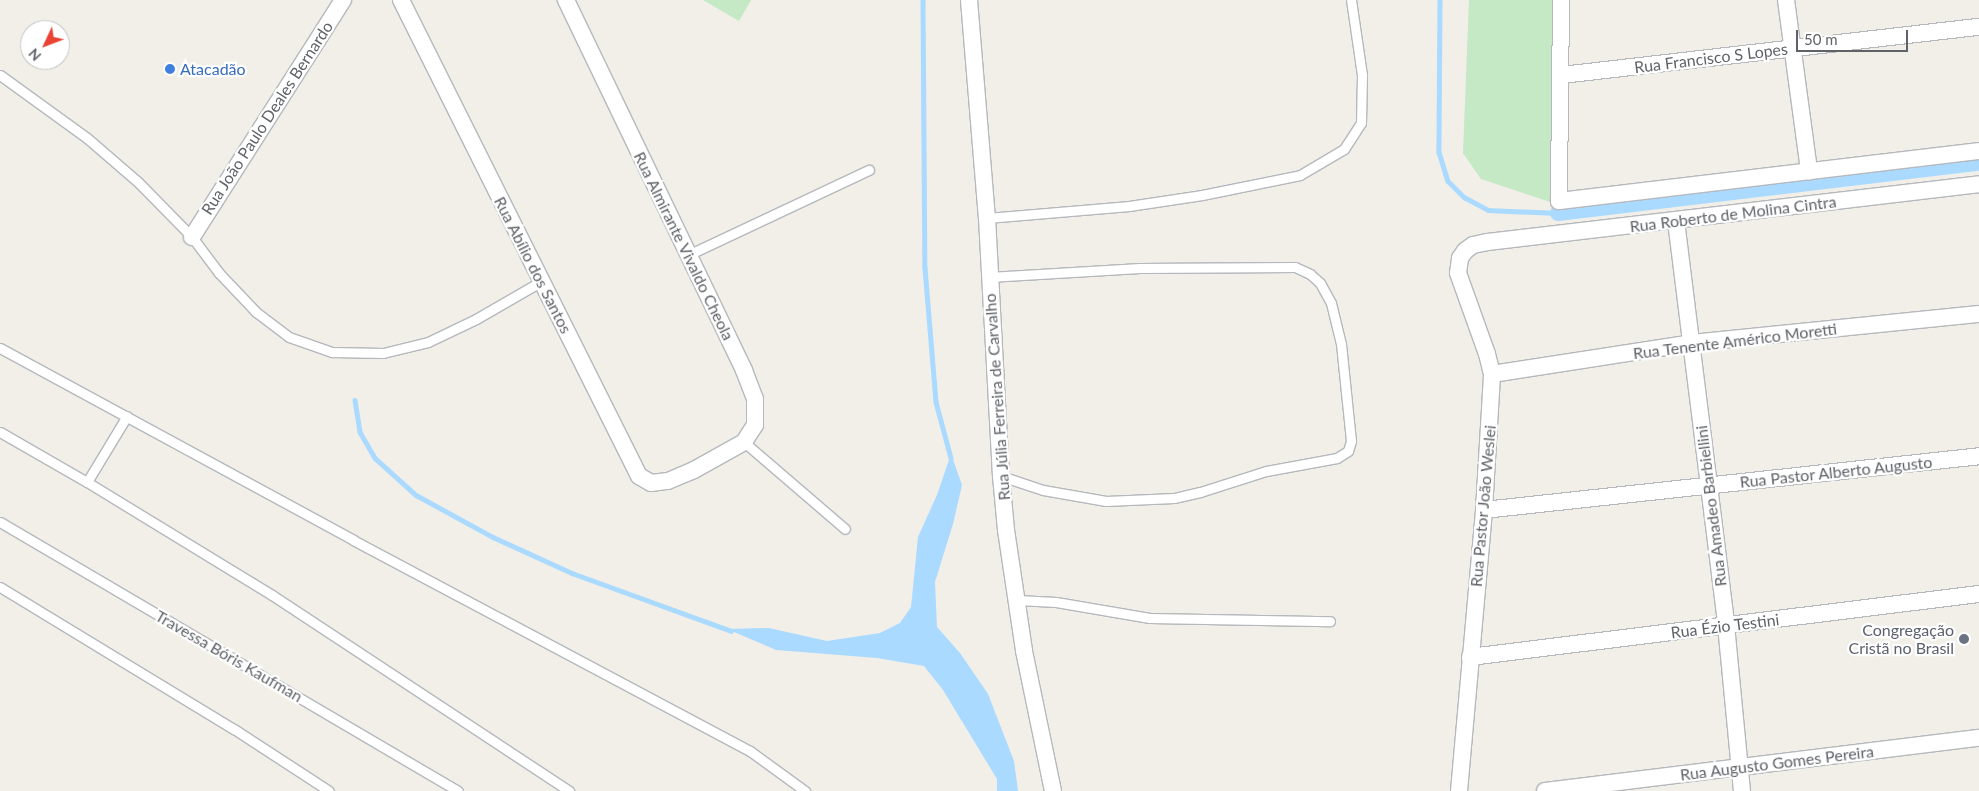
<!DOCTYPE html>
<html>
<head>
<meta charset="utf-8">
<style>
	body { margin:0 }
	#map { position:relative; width:1979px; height:791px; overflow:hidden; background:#f1efe8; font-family:Lato,sans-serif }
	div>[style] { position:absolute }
	.green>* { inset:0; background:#c5e8c5 }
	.water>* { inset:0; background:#aadaff }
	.stream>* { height:4.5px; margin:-2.25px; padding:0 2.25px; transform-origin:2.25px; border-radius:2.25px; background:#aadaff }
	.canal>* { height:16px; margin:-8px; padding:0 8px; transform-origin:8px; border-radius:8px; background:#aadaff }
	.roads { filter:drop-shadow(1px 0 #b5b8bc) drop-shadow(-1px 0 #b5b8bc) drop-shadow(0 1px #b5b8bc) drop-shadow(0 -1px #b5b8bc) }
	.service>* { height:9px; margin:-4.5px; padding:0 4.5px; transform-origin:4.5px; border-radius:4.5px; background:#fff }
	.minor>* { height:16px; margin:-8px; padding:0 8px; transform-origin:8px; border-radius:8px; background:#fff }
	.dots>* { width:14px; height:14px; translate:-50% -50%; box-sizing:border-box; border:2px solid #fff; border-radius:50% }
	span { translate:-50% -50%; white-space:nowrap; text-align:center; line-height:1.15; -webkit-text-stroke:4.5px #fff; paint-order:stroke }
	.street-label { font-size:16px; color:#5f6368 }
	.shop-label { font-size:16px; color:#366cbe }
	.left { translate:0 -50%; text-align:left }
	.worship-label { font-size:16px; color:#5b616d }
	.right { translate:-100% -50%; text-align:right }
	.north { position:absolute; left:20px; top:20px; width:50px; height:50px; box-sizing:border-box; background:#fff; border:1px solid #bfc1c3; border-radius:50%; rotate:227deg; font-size:14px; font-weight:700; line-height:20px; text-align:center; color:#5f6368 }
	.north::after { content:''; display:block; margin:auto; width:18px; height:22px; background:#ea4335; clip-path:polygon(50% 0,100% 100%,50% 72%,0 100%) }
	.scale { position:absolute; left:1796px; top:30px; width:112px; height:22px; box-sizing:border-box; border:2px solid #5f6368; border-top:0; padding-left:6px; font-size:15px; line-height:18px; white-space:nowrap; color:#5f6368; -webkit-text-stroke:4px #fff; paint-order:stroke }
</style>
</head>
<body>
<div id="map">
	<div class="green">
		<div style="clip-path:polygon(703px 0,751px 0,739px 21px)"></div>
		<div style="clip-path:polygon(1469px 0,1561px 0,1559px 205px,1481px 179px,1463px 153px)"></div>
	</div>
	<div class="water">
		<div style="clip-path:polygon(951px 454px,962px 485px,953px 524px,935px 582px,937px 627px,960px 653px,988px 694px,1014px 761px,1018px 791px,997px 791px,997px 779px,943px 690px,924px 666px,877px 658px,776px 650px,727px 629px,769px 628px,827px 641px,880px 633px,900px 623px,911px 607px,918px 537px,937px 495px)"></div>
	</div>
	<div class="stream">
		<div style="left:923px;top:0;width:268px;rotate:89.6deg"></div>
		<div style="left:925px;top:268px;width:134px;rotate:85.3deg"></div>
		<div style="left:936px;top:402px;width:58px;rotate:75deg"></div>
		<div style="left:1440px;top:0;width:152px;rotate:90.4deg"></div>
		<div style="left:1439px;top:152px;width:30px;rotate:73deg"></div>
		<div style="left:1448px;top:181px;width:23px;rotate:45deg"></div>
		<div style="left:1464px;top:197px;width:27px;rotate:28deg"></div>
		<div style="left:1488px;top:210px;width:70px;rotate:2.5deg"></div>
		<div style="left:355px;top:400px;width:32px;rotate:81deg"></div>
		<div style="left:360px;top:432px;width:30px;rotate:60deg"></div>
		<div style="left:375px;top:458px;width:55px;rotate:42.1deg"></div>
		<div style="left:416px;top:495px;width:88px;rotate:28.6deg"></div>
		<div style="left:493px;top:537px;width:87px;rotate:24.5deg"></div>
		<div style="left:572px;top:573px;width:169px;rotate:20deg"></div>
	</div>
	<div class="canal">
		<div style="left:1558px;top:213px;width:424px;rotate:-6.8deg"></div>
	</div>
	<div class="roads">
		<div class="service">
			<div style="left:0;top:75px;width:107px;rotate:35.9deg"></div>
			<div style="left:87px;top:138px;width:67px;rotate:40.8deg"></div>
			<div style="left:138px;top:182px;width:77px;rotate:45.5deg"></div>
			<div style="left:192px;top:237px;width:45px;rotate:53.1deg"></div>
			<div style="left:219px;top:273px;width:54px;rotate:46.5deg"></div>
			<div style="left:256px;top:312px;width:41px;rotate:37.1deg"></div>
			<div style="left:289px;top:337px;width:46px;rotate:19.2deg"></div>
			<div style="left:332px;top:352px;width:51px;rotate:1.1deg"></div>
			<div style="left:383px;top:353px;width:46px;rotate:-13.7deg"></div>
			<div style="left:428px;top:342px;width:53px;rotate:-25.6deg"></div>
			<div style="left:476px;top:319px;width:74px;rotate:-30deg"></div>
			<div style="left:987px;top:218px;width:143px;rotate:-4.8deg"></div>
			<div style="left:1129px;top:206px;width:74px;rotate:-8.6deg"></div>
			<div style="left:1202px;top:195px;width:100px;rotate:-11.5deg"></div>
			<div style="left:1300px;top:175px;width:51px;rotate:-30.6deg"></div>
			<div style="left:1344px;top:149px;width:31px;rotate:-57deg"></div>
			<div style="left:1361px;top:123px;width:48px;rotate:-88.8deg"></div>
			<div style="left:1362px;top:75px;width:76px;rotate:-98.3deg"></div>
			<div style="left:688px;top:255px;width:200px;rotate:-25.2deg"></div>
			<div style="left:989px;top:277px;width:151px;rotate:-3.4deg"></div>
			<div style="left:1140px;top:268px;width:155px;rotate:-0.4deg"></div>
			<div style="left:1295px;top:267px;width:17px;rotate:25deg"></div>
			<div style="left:1310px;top:274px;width:13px;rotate:42deg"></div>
			<div style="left:1320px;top:283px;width:23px;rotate:61deg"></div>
			<div style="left:1331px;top:303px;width:42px;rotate:76.3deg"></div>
			<div style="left:1341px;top:344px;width:98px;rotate:84.1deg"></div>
			<div style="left:1351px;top:441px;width:10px;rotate:107deg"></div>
			<div style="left:1348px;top:451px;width:13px;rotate:148deg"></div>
			<div style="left:1337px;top:458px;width:72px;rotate:169.6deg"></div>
			<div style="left:1266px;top:471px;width:69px;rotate:162.3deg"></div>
			<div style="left:1200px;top:492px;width:27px;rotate:167deg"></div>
			<div style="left:1174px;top:498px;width:68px;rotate:177.5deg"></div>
			<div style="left:1106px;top:501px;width:64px;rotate:-170.1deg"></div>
			<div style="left:1043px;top:490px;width:44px;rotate:-161.6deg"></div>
			<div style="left:0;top:348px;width:402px;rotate:28.5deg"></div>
			<div style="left:353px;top:540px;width:450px;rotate:28deg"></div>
			<div style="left:750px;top:751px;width:68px;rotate:36deg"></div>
			<div style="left:0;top:432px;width:100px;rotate:29.9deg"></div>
			<div style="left:87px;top:482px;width:217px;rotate:31.4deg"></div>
			<div style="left:272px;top:595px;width:356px;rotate:33.4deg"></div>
			<div style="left:744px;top:442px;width:133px;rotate:40.7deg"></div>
			<div style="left:87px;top:482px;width:77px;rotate:-58.8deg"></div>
			<div style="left:0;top:522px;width:531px;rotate:30.43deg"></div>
			<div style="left:0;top:587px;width:274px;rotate:31.3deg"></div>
			<div style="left:234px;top:729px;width:113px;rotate:33.1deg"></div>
			<div style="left:1017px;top:600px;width:39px;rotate:3deg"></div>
			<div style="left:1056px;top:602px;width:95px;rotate:9.7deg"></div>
			<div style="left:1150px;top:618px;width:180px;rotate:1deg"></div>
		</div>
		<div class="minor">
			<div style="left:401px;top:0;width:532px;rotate:63.43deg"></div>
			<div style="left:639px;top:476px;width:14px;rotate:30deg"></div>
			<div style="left:651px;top:483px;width:17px;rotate:-7deg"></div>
			<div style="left:668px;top:481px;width:28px;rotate:-23deg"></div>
			<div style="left:694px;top:470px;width:57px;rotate:-29.2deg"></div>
			<div style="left:744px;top:442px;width:20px;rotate:-57deg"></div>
			<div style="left:755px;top:425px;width:26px;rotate:-90deg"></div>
			<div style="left:755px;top:399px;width:31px;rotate:-111deg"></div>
			<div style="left:744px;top:370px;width:411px;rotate:-115.7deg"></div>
			<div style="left:969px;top:0;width:219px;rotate:85.3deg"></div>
			<div style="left:987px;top:218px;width:258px;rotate:86.9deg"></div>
			<div style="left:1001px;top:476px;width:54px;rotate:84.7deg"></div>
			<div style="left:1006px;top:530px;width:122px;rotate:81.5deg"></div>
			<div style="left:1024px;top:651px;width:143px;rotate:78.3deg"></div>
			<div style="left:1561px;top:0;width:201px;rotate:90.6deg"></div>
			<div style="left:1559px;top:201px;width:423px;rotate:-6.8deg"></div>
			<div style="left:1786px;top:0;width:173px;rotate:82.3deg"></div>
			<div style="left:1562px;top:75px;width:420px;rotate:-6.6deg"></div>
			<div style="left:1676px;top:221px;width:407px;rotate:82.9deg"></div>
			<div style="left:1726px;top:625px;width:167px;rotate:84.5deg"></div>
			<div style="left:192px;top:237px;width:281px;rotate:-57.5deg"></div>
			<div style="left:1492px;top:374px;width:202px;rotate:-8.8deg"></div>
			<div style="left:1692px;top:343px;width:288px;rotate:-5.8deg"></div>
			<div style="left:1484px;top:510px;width:498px;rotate:-6.2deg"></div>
			<div style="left:1470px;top:657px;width:513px;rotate:-7.06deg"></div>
			<div style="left:1459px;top:791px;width:282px;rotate:-84.9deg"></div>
			<div style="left:1484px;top:510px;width:136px;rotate:-86.6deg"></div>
			<div style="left:1492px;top:374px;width:21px;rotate:-104deg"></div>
			<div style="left:1487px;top:354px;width:86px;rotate:-109.7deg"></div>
			<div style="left:1458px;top:273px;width:15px;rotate:-82deg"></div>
			<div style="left:1460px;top:258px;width:9px;rotate:-54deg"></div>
			<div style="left:1465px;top:251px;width:10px;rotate:-37deg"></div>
			<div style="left:1473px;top:245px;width:14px;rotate:-12deg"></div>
			<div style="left:1487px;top:242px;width:495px;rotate:-6.7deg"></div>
			<div style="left:1545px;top:791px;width:437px;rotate:-7deg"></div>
		</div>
	</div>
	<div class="dots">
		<div style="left:170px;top:69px;background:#3f7fe0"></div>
		<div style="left:1964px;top:639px;background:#6b7280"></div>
	</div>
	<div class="street-label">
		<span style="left:1711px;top:58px;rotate:-7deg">Rua Francisco S Lopes</span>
		<span style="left:267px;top:118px;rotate:-57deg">Rua João Paulo Deales Bernardo</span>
		<span style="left:1733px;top:214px;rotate:-7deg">Rua Roberto de Molina Cintra</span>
		<span style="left:684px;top:246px;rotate:64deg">Rua Almirante Vivaldo Cheola</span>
		<span style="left:533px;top:265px;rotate:63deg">Rua Abílio dos Santos</span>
		<span style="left:1735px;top:341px;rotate:-7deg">Rua Tenente Américo Moretti</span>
		<span style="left:997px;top:397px;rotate:-94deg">Rua Júlia Ferreira de Carvalho</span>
		<span style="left:1836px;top:472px;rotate:-6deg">Rua Pastor Alberto Augusto</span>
		<span style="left:1483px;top:506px;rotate:-85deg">Rua Pastor João Weslei</span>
		<span style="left:1711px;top:506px;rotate:-97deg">Rua Amadeo Barbiellini</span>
		<span style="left:1725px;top:626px;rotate:-7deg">Rua Ézio Testini</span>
		<span style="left:229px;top:656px;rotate:30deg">Travessa Bóris Kaufman</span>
		<span style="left:1777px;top:763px;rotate:-7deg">Rua Augusto Gomes Pereira</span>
	</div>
	<div class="shop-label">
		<span class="left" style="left:180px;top:69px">Atacadão</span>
	</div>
	<div class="worship-label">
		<span class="right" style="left:1954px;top:639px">Congregação<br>Cristã no Brasil</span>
	</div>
	<div class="north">N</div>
	<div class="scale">50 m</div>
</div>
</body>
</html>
